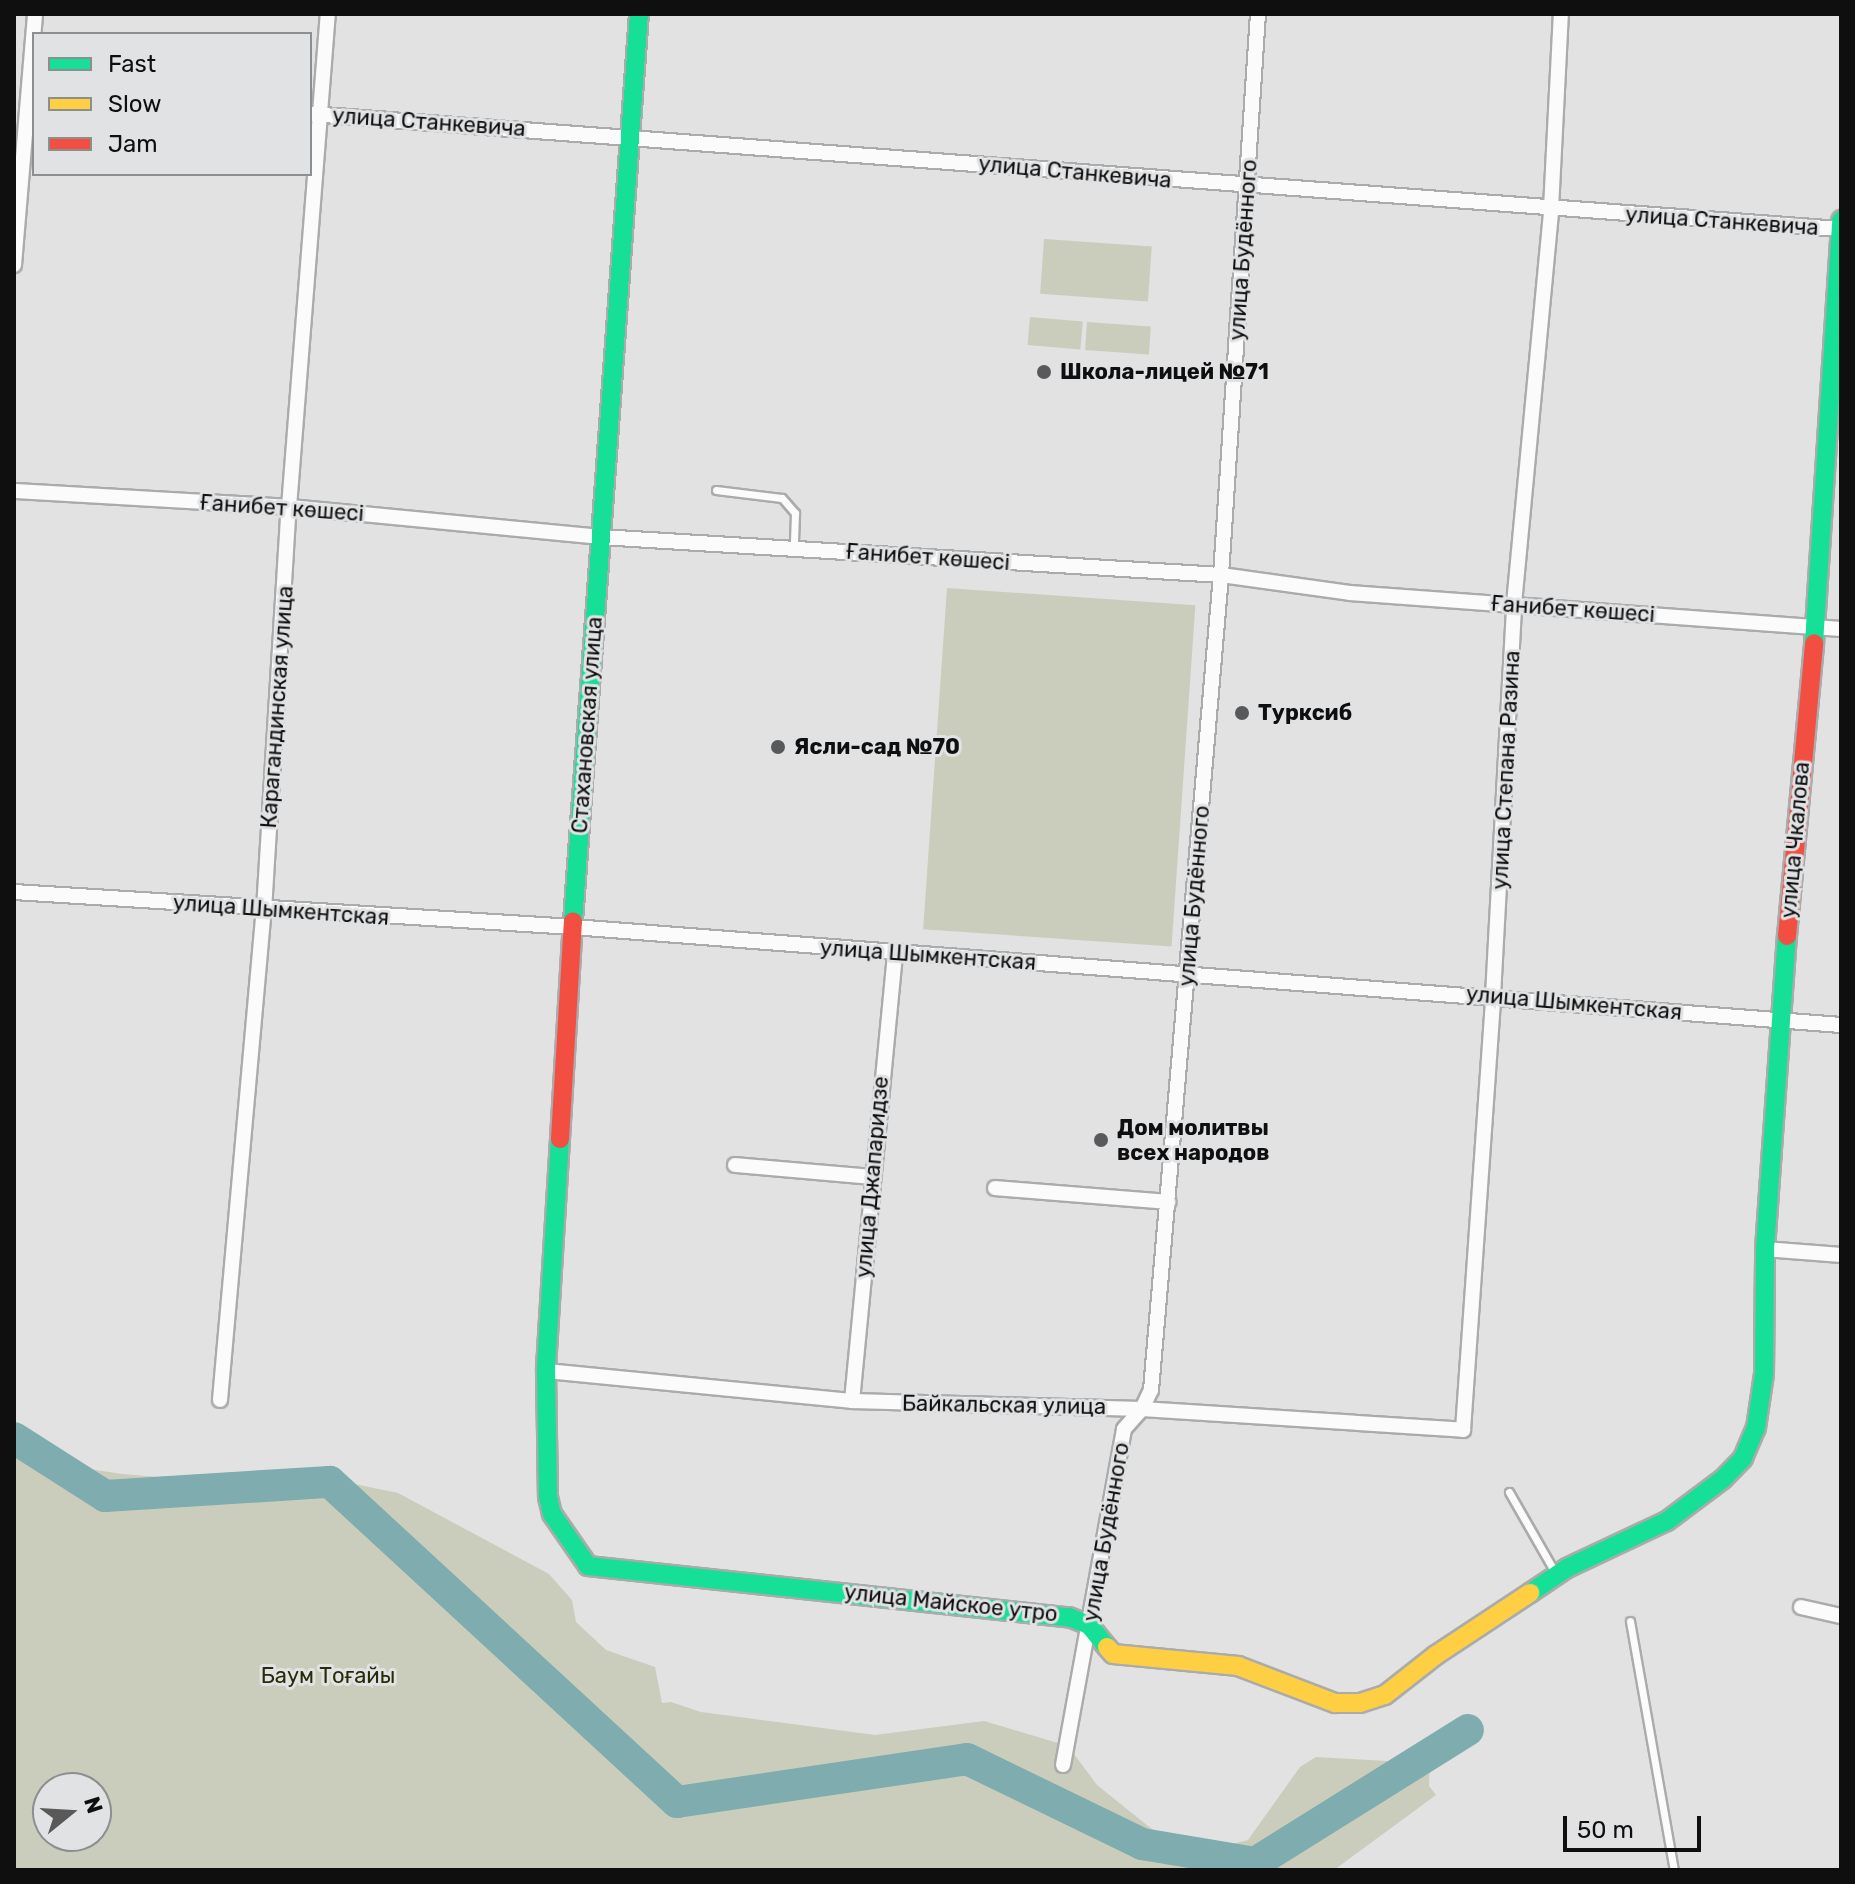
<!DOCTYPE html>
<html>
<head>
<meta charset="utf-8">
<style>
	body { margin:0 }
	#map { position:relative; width:1855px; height:1884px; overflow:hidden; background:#e2e2e3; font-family:Rubik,sans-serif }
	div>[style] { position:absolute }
	.green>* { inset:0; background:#cacdbb; transform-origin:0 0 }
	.river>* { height:32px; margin:-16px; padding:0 16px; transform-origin:16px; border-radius:16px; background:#7facae }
	.roads { filter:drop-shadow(2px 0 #ababab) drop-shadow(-2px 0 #ababab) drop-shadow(0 2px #ababab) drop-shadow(0 -2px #ababab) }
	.lane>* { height:7px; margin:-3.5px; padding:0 3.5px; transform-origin:3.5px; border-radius:3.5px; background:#fbfbfb }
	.street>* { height:14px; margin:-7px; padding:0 7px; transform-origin:7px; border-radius:7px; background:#fbfbfb }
	.fast>* { height:18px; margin:-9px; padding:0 9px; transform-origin:9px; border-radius:9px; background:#16e098 }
	.slow>* { height:18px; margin:-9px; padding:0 9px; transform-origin:9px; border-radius:9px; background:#ffcf43 }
	.jam>* { height:18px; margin:-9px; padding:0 9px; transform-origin:9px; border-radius:9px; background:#f24e42 }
	.dots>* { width:22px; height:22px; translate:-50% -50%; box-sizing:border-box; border:4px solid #e1e2e4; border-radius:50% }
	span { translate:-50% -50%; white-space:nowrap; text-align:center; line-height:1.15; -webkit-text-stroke:6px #e1e2e4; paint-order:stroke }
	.street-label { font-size:22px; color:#0f0f0f }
	.poi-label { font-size:22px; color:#0f0f0f; font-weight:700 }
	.left { translate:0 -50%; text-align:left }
	.park-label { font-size:22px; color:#282c05 }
	.frame { position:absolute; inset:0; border:16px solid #0f0f0f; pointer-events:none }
	.legend { position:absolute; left:32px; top:32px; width:280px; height:144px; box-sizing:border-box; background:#e1e2e4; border:2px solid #8d8e8f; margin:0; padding:10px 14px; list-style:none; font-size:24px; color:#0f0f0f }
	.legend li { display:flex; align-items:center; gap:16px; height:40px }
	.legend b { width:40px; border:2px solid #8d8e8f }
	.north { position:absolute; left:32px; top:1772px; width:80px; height:80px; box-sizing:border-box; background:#e1e2e4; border:2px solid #8d8e8f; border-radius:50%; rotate:72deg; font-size:22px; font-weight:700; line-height:32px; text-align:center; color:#0f0f0f }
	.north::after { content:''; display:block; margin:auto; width:28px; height:36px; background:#595959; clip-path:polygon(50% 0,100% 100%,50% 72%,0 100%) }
	.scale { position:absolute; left:1563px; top:1816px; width:138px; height:36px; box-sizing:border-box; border:4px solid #0f0f0f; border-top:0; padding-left:10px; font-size:24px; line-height:28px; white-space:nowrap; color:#0f0f0f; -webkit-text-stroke:6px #e1e2e4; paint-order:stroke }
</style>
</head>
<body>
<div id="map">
	<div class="green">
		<div style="left:1044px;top:239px;width:108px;height:55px;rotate:4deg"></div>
		<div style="left:1030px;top:317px;width:53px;height:28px;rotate:5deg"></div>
		<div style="left:1087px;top:322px;width:64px;height:28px;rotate:4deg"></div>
		<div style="left:947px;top:588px;width:249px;height:342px;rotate:4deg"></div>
		<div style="clip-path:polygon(evenodd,14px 1453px,24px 1459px,122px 1474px,276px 1487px,340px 1481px,398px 1493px,549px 1574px,572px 1600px,576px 1622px,606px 1650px,655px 1667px,662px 1703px,671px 1702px,701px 1712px,875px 1735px,984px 1721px,1068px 1746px,1097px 1785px,1153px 1830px,1184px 1847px,1217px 1848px,1248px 1840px,1300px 1767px,1316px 1757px,1404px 1762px,1430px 1758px,1429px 1786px,1436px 1795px,1334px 1870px,14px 1870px,14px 1453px,48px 1788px,96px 1788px,96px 1836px,48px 1836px,48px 1788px)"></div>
	</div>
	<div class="river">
		<div style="left:14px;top:1438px;width:108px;rotate:32.5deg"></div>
		<div style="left:105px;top:1496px;width:225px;rotate:-3.6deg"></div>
		<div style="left:330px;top:1482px;width:472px;rotate:42.7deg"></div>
		<div style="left:677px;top:1802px;width:293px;rotate:-8.4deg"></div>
		<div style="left:967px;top:1759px;width:195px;rotate:25.9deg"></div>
		<div style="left:1142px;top:1844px;width:115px;rotate:9.5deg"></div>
		<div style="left:1255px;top:1863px;width:251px;rotate:-32deg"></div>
	</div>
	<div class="roads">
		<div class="lane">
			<div style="left:716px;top:490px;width:66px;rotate:6.9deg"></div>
			<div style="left:782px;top:498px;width:20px;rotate:49deg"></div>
			<div style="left:795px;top:513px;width:35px;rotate:92deg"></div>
			<div style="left:1509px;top:1492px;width:95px;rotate:60.2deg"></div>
			<div style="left:1630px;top:1621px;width:253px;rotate:80deg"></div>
		</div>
		<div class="street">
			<div style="left:310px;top:114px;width:1535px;rotate:4.3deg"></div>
			<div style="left:14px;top:265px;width:252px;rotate:-85.2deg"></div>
			<div style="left:14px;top:491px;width:275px;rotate:3.3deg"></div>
			<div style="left:289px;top:507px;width:312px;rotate:5.5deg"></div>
			<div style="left:600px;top:537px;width:622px;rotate:3.5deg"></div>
			<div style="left:1221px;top:575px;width:130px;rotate:7.9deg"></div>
			<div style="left:1350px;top:593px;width:492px;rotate:4.2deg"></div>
			<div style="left:14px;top:892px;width:560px;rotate:3.58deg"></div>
			<div style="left:573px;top:927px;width:1272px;rotate:4.42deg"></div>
			<div style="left:735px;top:1165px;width:137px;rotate:5deg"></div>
			<div style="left:995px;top:1188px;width:174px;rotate:4.6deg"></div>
			<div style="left:1765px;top:1249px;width:76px;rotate:4.5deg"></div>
			<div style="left:546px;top:1371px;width:307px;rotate:5.6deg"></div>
			<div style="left:852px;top:1401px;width:290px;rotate:1.6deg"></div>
			<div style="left:1142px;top:1409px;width:322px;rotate:3.7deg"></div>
			<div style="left:1463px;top:1430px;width:435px;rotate:-86deg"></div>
			<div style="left:1493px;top:996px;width:393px;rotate:-86.9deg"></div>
			<div style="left:1514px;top:604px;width:397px;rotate:-84.6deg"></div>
			<div style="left:1551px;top:209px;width:195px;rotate:-87.1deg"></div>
			<div style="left:220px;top:1400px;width:492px;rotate:-84.9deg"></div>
			<div style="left:264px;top:910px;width:404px;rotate:-86.5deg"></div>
			<div style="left:289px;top:507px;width:495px;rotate:-85.5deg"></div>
			<div style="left:852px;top:1401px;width:450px;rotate:-84.5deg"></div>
			<div style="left:1801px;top:1607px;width:41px;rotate:12.7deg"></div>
			<div style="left:1063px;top:1765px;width:341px;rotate:-79.7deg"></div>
			<div style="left:1124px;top:1429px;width:27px;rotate:-48deg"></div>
			<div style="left:1142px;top:1409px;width:21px;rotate:-65deg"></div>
			<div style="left:1151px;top:1390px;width:818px;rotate:-85.09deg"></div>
			<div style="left:1221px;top:575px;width:562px;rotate:-86.23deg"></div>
		</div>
		<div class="fast">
			<div style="left:1814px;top:643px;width:424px;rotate:-86.3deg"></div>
			<div style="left:573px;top:921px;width:909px;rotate:-85.84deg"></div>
			<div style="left:560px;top:1139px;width:232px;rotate:93.5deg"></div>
			<div style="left:546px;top:1371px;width:126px;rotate:89.1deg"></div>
			<div style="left:548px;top:1497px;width:17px;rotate:77deg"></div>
			<div style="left:552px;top:1514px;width:63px;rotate:55.3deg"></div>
			<div style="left:588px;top:1566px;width:484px;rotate:6.1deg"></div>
			<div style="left:1069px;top:1617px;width:22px;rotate:22deg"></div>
			<div style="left:1089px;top:1625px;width:28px;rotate:51deg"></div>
			<div style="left:1530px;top:1593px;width:45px;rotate:-34deg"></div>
			<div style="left:1567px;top:1568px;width:110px;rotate:-25.2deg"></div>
			<div style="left:1667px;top:1521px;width:70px;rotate:-36.9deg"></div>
			<div style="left:1723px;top:1479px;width:29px;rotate:-46deg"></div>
			<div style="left:1743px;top:1458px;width:33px;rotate:-67deg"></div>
			<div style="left:1756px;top:1428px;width:55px;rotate:-81.6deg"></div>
			<div style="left:1764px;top:1374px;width:125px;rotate:-89.5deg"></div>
			<div style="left:1765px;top:1249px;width:314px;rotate:-86deg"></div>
		</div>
		<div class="slow">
			<div style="left:1107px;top:1647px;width:9px;rotate:49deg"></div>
			<div style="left:1113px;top:1654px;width:126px;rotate:5.5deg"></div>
			<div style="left:1238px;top:1666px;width:104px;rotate:20.9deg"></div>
			<div style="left:1335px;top:1703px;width:25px"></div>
			<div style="left:1360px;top:1703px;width:26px;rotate:-18deg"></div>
			<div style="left:1385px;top:1695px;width:65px;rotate:-38.1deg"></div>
			<div style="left:1436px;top:1655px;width:113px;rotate:-33.4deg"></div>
		</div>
		<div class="jam">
			<div style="left:1787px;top:936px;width:294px;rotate:-84.7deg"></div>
			<div style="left:560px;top:1139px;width:218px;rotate:-86.6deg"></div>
		</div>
	</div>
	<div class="dots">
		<div style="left:1044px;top:372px;background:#595959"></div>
		<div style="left:1242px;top:713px;background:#595959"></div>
		<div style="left:778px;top:747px;background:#595959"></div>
		<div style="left:1101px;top:1140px;background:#595959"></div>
	</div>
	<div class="street-label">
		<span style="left:429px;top:122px;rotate:4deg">улица Станкевича</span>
		<span style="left:1075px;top:172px;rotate:5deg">улица Станкевича</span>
		<span style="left:1722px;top:221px;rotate:4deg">улица Станкевича</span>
		<span style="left:1243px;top:250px;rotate:-86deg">улица Будённого</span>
		<span style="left:282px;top:508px;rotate:4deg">Ғанибет көшесі</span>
		<span style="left:928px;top:557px;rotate:4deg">Ғанибет көшесі</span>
		<span style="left:1573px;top:609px;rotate:4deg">Ғанибет көшесі</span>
		<span style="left:277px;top:707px;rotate:-86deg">Карагандинская улица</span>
		<span style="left:587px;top:725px;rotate:-86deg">Стахановская улица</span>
		<span style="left:1506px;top:770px;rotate:-87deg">улица Степана Разина</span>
		<span style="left:1795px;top:840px;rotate:-85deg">улица Чкалова</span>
		<span style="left:1194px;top:896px;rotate:-85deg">улица Будённого</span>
		<span style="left:281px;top:910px;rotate:4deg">улица Шымкентская</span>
		<span style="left:928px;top:955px;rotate:4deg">улица Шымкентская</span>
		<span style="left:1574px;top:1003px;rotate:5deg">улица Шымкентская</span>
		<span style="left:872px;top:1177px;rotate:-85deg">улица Джапаридзе</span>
		<span style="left:1004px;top:1405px;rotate:1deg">Байкальская улица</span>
		<span style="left:1106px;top:1532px;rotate:-80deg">улица Будённого</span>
		<span style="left:951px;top:1603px;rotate:6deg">улица Майское утро</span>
	</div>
	<div class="poi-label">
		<span class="left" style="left:1060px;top:372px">Школа-лицей №71</span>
		<span class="left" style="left:1258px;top:713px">Турксиб</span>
		<span class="left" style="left:794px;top:747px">Ясли-сад №70</span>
		<span class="left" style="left:1117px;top:1140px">Дом молитвы<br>всех народов</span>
	</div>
	<div class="park-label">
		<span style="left:328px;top:1676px">Баум Тоғайы</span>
	</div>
	<div class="frame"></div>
	<ul class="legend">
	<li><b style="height:10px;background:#16e098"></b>Fast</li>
	<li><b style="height:10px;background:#ffcf43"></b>Slow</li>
	<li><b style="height:10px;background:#f24e42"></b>Jam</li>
	</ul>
	<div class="north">N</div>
	<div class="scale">50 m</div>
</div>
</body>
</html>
